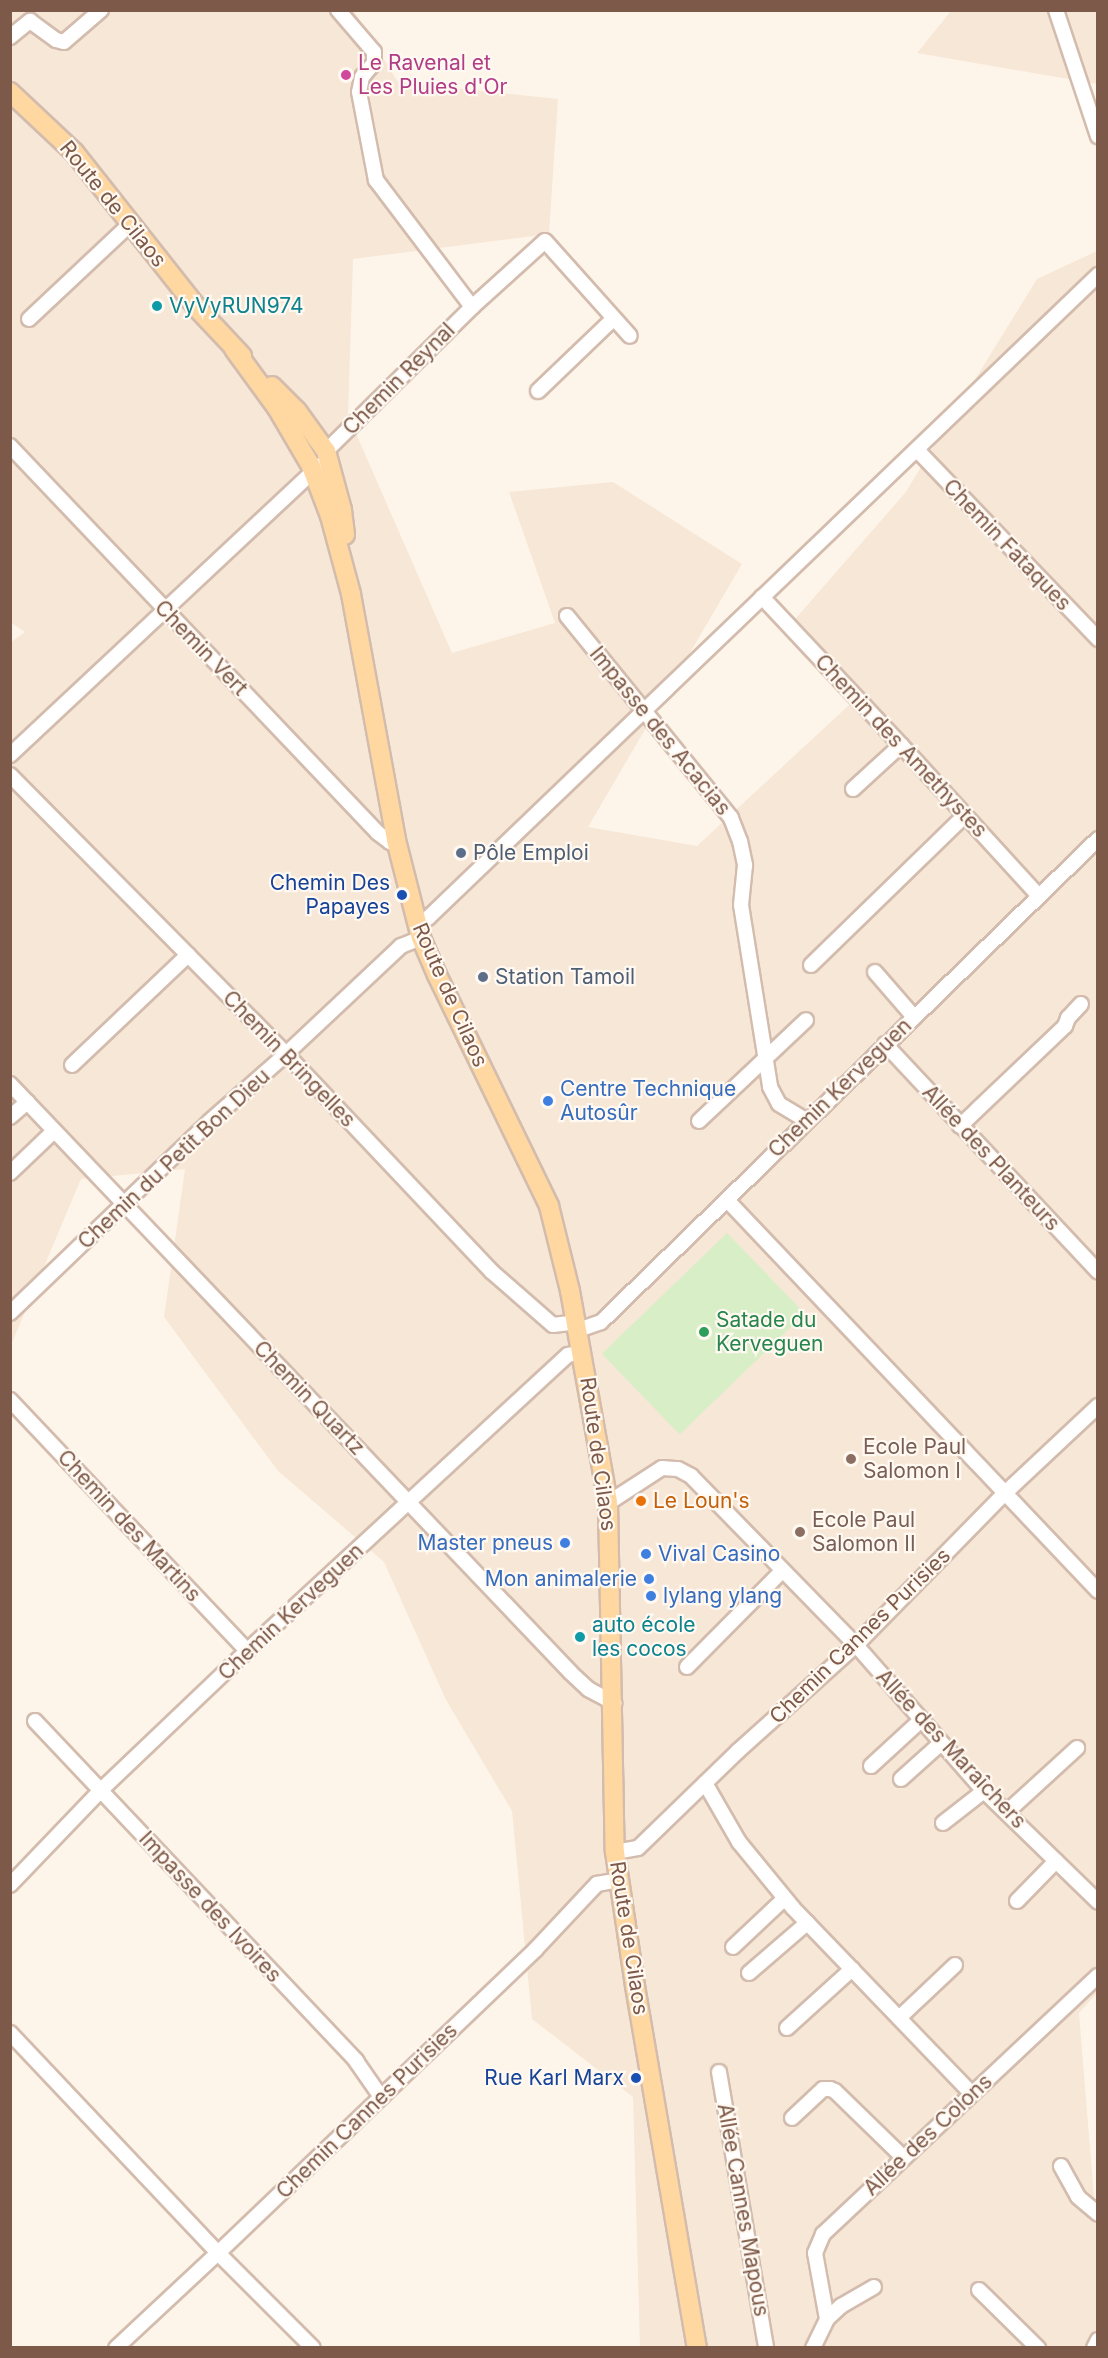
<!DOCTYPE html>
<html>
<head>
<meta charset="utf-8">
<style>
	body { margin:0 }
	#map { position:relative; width:1108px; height:2358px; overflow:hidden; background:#fef5ea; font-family:Inter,sans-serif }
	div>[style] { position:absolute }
	.residential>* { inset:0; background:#f7e7d7 }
	.green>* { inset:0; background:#d8eec6; transform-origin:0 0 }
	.roads { filter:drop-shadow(2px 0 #d3bcad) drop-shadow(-2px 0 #d3bcad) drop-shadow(0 2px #d3bcad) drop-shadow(0 -2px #d3bcad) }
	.minor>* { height:14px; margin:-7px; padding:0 7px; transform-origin:7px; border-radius:7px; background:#fff }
	.major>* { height:18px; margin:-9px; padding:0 9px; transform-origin:9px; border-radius:9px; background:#ffd7a0 }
	.dots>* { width:16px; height:16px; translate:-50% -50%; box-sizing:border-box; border:3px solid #fff9f2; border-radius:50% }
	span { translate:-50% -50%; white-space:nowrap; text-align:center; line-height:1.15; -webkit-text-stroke:4.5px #fff9f2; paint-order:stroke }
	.hotel-label { font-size:21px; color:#b23c85 }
	.left { translate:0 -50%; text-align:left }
	.street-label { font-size:21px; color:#7d5949 }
	.culture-label { font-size:21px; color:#0d838f }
	.service-label { font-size:21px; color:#4e5e75 }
	.transit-label { font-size:21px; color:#164399 }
	.right { translate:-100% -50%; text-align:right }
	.shop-label { font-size:21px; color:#366cbe }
	.leisure-label { font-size:21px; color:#27864d }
	.education-label { font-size:21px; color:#785e54 }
	.food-label { font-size:21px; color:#c56008 }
	.frame { position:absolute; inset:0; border:12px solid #7d5949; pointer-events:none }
</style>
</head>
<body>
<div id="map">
	<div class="residential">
		<div style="clip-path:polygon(11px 11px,354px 11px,398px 82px,558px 99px,549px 234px,353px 259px,348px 415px,452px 653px,555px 623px,509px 492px,613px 482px,742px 564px,588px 827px,697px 846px,849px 705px,783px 633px,905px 493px,1037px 279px,1097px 251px,1098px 1992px,1079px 2013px,1095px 2209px,1097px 2212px,1097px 2347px,640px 2347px,633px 2097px,532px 2019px,512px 1811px,446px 1700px,384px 1562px,278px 1471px,164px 1317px,185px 1169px,81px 1179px,11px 1345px,10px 643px,25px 632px,10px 622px)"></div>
		<div style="clip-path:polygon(951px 11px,1097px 11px,1097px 84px,917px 53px)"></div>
	</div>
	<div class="green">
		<div style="left:727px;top:1233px;width:112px;height:174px;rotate:46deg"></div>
	</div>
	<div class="roads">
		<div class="minor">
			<div style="left:338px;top:10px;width:55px;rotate:49.4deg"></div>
			<div style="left:374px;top:52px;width:11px;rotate:90deg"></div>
			<div style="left:374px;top:63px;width:18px;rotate:131deg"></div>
			<div style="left:362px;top:77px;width:15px;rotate:101deg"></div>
			<div style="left:359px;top:92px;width:90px;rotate:79.1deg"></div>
			<div style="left:376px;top:180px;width:159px;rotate:52.9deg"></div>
			<div style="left:1056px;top:10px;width:133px;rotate:71.6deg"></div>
			<div style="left:10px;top:37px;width:26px;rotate:-39deg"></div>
			<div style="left:30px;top:21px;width:32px;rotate:36deg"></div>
			<div style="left:56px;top:40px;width:8px;rotate:14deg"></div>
			<div style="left:64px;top:42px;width:49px;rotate:-40.9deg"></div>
			<div style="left:29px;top:319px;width:139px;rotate:-43.2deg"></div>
			<div style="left:538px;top:391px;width:105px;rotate:-43.8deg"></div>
			<div style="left:10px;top:446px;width:534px;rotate:46.44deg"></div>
			<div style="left:378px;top:833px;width:15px;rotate:37deg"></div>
			<div style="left:390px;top:842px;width:6px;rotate:-18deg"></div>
			<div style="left:917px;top:450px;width:262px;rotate:46.2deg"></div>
			<div style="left:326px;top:451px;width:205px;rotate:-44.6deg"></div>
			<div style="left:472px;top:307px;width:98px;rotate:-42.1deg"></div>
			<div style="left:545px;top:241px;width:127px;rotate:48.2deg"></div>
			<div style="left:762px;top:597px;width:203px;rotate:46.8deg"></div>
			<div style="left:901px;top:745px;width:205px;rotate:47.6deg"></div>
			<div style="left:567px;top:616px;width:260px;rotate:50.9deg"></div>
			<div style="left:731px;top:818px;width:25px;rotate:69deg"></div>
			<div style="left:740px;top:841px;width:25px;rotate:78deg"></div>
			<div style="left:745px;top:865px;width:40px;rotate:95.7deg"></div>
			<div style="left:741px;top:905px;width:184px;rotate:80.9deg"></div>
			<div style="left:770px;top:1087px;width:19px;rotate:62deg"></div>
			<div style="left:779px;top:1104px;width:31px;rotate:31deg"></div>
			<div style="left:10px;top:755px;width:424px;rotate:-43.1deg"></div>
			<div style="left:10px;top:775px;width:392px;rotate:45.3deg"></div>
			<div style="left:286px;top:1054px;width:299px;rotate:46.6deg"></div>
			<div style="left:491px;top:1271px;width:82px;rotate:41.1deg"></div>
			<div style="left:553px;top:1325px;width:23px;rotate:-7deg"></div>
			<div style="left:853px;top:789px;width:65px;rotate:-42.5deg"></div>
			<div style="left:417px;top:924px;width:13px;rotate:-29deg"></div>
			<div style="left:428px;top:918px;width:929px;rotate:-43.82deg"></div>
			<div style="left:811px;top:965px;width:215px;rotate:-44.2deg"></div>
			<div style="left:875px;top:972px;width:60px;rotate:49.1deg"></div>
			<div style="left:885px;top:1044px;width:312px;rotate:46.9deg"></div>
			<div style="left:72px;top:1065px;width:160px;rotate:-43.5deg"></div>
			<div style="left:10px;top:1084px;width:813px;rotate:46.39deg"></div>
			<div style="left:571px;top:1673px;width:23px;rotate:43deg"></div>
			<div style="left:588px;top:1689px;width:30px;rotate:28deg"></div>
			<div style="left:10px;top:1117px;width:23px;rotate:-41deg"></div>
			<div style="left:699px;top:1121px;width:147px;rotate:-43.3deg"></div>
			<div style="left:960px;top:1126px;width:145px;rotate:-43.6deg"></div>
			<div style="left:1065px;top:1026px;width:9px;rotate:-69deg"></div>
			<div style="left:1068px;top:1018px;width:19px;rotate:-47deg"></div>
			<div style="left:10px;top:1173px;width:61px;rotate:-43.7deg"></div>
			<div style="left:727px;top:1200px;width:539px;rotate:46.5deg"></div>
			<div style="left:10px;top:1313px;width:276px;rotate:-43.8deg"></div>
			<div style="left:209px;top:1122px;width:103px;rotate:-41.4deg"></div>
			<div style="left:286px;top:1054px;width:158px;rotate:-43.2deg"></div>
			<div style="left:401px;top:946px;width:22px;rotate:-22deg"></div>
			<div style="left:578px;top:1330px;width:24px;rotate:-19deg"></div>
			<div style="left:601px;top:1322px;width:693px;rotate:-44.18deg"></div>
			<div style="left:10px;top:1400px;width:345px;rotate:46.6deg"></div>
			<div style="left:608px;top:1503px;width:64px;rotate:-32.9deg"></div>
			<div style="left:662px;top:1468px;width:16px;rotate:4deg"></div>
			<div style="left:678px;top:1469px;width:15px;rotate:28deg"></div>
			<div style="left:691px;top:1476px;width:236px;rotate:45.7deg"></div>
			<div style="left:856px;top:1645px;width:194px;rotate:48.8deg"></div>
			<div style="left:984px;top:1791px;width:159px;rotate:44.2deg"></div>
			<div style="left:687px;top:1667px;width:136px;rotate:-45.3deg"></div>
			<div style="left:35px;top:1721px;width:468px;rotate:46.6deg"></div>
			<div style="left:356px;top:2061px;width:44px;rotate:55.2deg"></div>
			<div style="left:871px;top:1766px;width:68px;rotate:-42.6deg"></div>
			<div style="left:901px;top:1779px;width:52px;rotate:-41.9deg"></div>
			<div style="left:705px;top:1783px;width:68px;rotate:60deg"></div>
			<div style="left:739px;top:1842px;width:85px;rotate:50.7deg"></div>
			<div style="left:793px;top:1908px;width:258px;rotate:46.1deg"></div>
			<div style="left:1007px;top:1812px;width:95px;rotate:-42.4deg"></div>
			<div style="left:943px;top:1823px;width:52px;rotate:-38deg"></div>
			<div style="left:615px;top:1852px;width:23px;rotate:-10deg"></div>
			<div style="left:638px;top:1848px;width:139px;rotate:-44.1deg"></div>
			<div style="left:738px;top:1751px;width:159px;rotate:-41.9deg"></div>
			<div style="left:856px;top:1645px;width:214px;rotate:-45.6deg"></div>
			<div style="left:1006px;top:1492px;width:126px;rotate:-43.1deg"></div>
			<div style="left:10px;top:1885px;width:130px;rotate:-46.2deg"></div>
			<div style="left:100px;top:1791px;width:203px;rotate:-43.6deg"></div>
			<div style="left:247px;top:1651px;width:437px;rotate:-42.7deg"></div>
			<div style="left:568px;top:1355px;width:14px;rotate:-12deg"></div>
			<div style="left:1017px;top:1901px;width:56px;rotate:-45.7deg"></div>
			<div style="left:733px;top:1947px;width:70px;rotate:-43.3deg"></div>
			<div style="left:749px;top:1973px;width:77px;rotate:-40.8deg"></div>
			<div style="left:899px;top:2018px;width:77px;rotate:-43.4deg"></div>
			<div style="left:787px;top:2028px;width:88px;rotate:-42.2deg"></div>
			<div style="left:10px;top:2033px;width:303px;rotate:46.6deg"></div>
			<div style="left:218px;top:2253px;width:134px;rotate:45deg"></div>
			<div style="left:719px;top:2072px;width:280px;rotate:80.3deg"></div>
			<div style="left:792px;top:2118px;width:42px;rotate:-43.1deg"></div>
			<div style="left:823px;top:2089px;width:7px"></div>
			<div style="left:830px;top:2089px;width:5px;rotate:22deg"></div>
			<div style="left:835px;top:2091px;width:96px;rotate:44.2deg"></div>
			<div style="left:1061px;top:2166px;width:35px;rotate:61deg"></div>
			<div style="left:1078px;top:2197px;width:26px;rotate:40deg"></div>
			<div style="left:979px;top:2290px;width:83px;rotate:44.5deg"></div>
			<div style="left:827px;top:2319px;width:19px;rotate:-43deg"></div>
			<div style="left:841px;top:2306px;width:38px;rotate:-30deg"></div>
			<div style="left:116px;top:2348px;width:139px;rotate:-43deg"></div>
			<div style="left:218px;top:2253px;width:439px;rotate:-43.7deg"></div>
			<div style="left:535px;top:1950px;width:91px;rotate:-46.8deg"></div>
			<div style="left:597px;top:1884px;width:22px;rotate:-10deg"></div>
			<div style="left:813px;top:2348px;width:32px;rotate:-64deg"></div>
			<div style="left:827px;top:2319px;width:67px;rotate:-100.3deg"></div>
			<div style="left:815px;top:2253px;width:21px;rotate:-67deg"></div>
			<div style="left:823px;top:2234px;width:377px;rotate:-43.2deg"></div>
			<div style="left:1094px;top:2348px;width:9px;rotate:-63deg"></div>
		</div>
		<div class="major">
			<div style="left:10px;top:92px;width:88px;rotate:43.2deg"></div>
			<div style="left:74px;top:152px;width:199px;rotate:51.7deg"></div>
			<div style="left:197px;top:308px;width:66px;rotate:46.8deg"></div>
			<div style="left:234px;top:349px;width:73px;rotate:53.9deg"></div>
			<div style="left:277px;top:408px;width:67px;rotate:59.6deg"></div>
			<div style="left:311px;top:466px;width:53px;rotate:69.2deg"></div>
			<div style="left:330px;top:516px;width:81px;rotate:74.9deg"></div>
			<div style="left:351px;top:594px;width:250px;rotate:79.6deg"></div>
			<div style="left:396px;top:840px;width:101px;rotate:75.7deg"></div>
			<div style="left:421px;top:938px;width:40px;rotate:66.6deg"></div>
			<div style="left:437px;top:975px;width:257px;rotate:64.1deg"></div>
			<div style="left:549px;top:1206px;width:88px;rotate:76.1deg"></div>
			<div style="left:570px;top:1291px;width:215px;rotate:79.8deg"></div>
			<div style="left:608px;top:1503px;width:349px;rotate:88.9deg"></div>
			<div style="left:615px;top:1852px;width:135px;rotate:81.5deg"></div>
			<div style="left:635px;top:1986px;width:367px;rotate:80.3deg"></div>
			<div style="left:272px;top:386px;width:35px;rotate:45deg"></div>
			<div style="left:297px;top:411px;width:49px;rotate:54.1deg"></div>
			<div style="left:326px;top:451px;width:61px;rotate:74.8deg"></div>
			<div style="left:342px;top:510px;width:25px;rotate:83deg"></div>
		</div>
	</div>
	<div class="dots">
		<div style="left:346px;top:75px;background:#d1479c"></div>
		<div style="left:157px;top:306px;background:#0f9aa8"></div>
		<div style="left:461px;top:853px;background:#5c6f8a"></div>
		<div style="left:402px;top:895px;background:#1a4fb4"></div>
		<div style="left:483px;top:977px;background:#5c6f8a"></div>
		<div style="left:548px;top:1101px;background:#3f7fe0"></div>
		<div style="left:704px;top:1332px;background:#2e9e5b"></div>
		<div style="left:851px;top:1459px;background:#8d6e63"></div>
		<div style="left:641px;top:1501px;background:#e8710a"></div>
		<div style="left:800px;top:1532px;background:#8d6e63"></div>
		<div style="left:565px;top:1543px;background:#3f7fe0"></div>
		<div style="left:646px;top:1554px;background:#3f7fe0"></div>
		<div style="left:649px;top:1579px;background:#3f7fe0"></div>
		<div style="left:651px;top:1596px;background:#3f7fe0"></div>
		<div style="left:580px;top:1637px;background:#0f9aa8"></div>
		<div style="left:636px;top:2078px;background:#1a4fb4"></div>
	</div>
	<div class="hotel-label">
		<span class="left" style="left:358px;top:75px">Le Ravenal et<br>Les Pluies d'Or</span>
	</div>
	<div class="street-label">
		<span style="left:113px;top:204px;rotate:51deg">Route de Cilaos</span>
		<span style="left:399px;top:379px;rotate:-45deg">Chemin Reynal</span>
		<span style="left:1007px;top:545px;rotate:46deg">Chemin Fataques</span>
		<span style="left:201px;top:648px;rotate:46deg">Chemin Vert</span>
		<span style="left:660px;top:731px;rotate:51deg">Impasse des Acacias</span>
		<span style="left:901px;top:746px;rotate:47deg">Chemin des Amethystes</span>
		<span style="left:450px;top:995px;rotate:66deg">Route de Cilaos</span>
		<span style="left:289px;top:1059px;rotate:46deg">Chemin Bringelles</span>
		<span style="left:840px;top:1088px;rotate:-44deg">Chemin Kerveguen</span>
		<span style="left:991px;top:1158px;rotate:47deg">Allée des Planteurs</span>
		<span style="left:174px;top:1159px;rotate:-43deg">Chemin du Petit Bon Dieu</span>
		<span style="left:309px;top:1398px;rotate:46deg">Chemin Quartz</span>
		<span style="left:598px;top:1454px;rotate:82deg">Route de Cilaos</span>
		<span style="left:129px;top:1526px;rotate:47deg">Chemin des Martins</span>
		<span style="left:291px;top:1612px;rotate:-43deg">Chemin Kerveguen</span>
		<span style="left:860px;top:1636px;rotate:-44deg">Chemin Cannes Purisies</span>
		<span style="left:951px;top:1749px;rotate:47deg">Allée des Maraîchers</span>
		<span style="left:210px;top:1907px;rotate:47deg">Impasse des Ivoires</span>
		<span style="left:629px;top:1938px;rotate:81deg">Route de Cilaos</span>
		<span style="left:367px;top:2111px;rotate:-44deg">Chemin Cannes Purisies</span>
		<span style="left:928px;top:2135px;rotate:-43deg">Allée des Colons</span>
		<span style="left:743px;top:2210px;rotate:80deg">Allée Cannes Mapous</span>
	</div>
	<div class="culture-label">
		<span class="left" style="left:169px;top:306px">VyVyRUN974</span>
		<span class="left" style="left:592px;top:1637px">auto école<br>les cocos</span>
	</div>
	<div class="service-label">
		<span class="left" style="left:473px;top:853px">Pôle Emploi</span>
		<span class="left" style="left:495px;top:977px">Station Tamoil</span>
	</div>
	<div class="transit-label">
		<span class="right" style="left:390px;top:895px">Chemin Des<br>Papayes</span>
		<span class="right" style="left:624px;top:2078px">Rue Karl Marx</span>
	</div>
	<div class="shop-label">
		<span class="left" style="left:560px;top:1101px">Centre Technique<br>Autosûr</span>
		<span class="right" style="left:553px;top:1543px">Master pneus</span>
		<span class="left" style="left:658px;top:1554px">Vival Casino</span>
		<span class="right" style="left:637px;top:1579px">Mon animalerie</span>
		<span class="left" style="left:663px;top:1596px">lylang ylang</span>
	</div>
	<div class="leisure-label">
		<span class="left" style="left:716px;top:1332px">Satade du<br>Kerveguen</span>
	</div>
	<div class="education-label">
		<span class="left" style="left:863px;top:1459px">Ecole Paul<br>Salomon I</span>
		<span class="left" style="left:812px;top:1532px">Ecole Paul<br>Salomon II</span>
	</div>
	<div class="food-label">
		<span class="left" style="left:653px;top:1501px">Le Loun's</span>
	</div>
	<div class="frame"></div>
</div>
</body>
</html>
